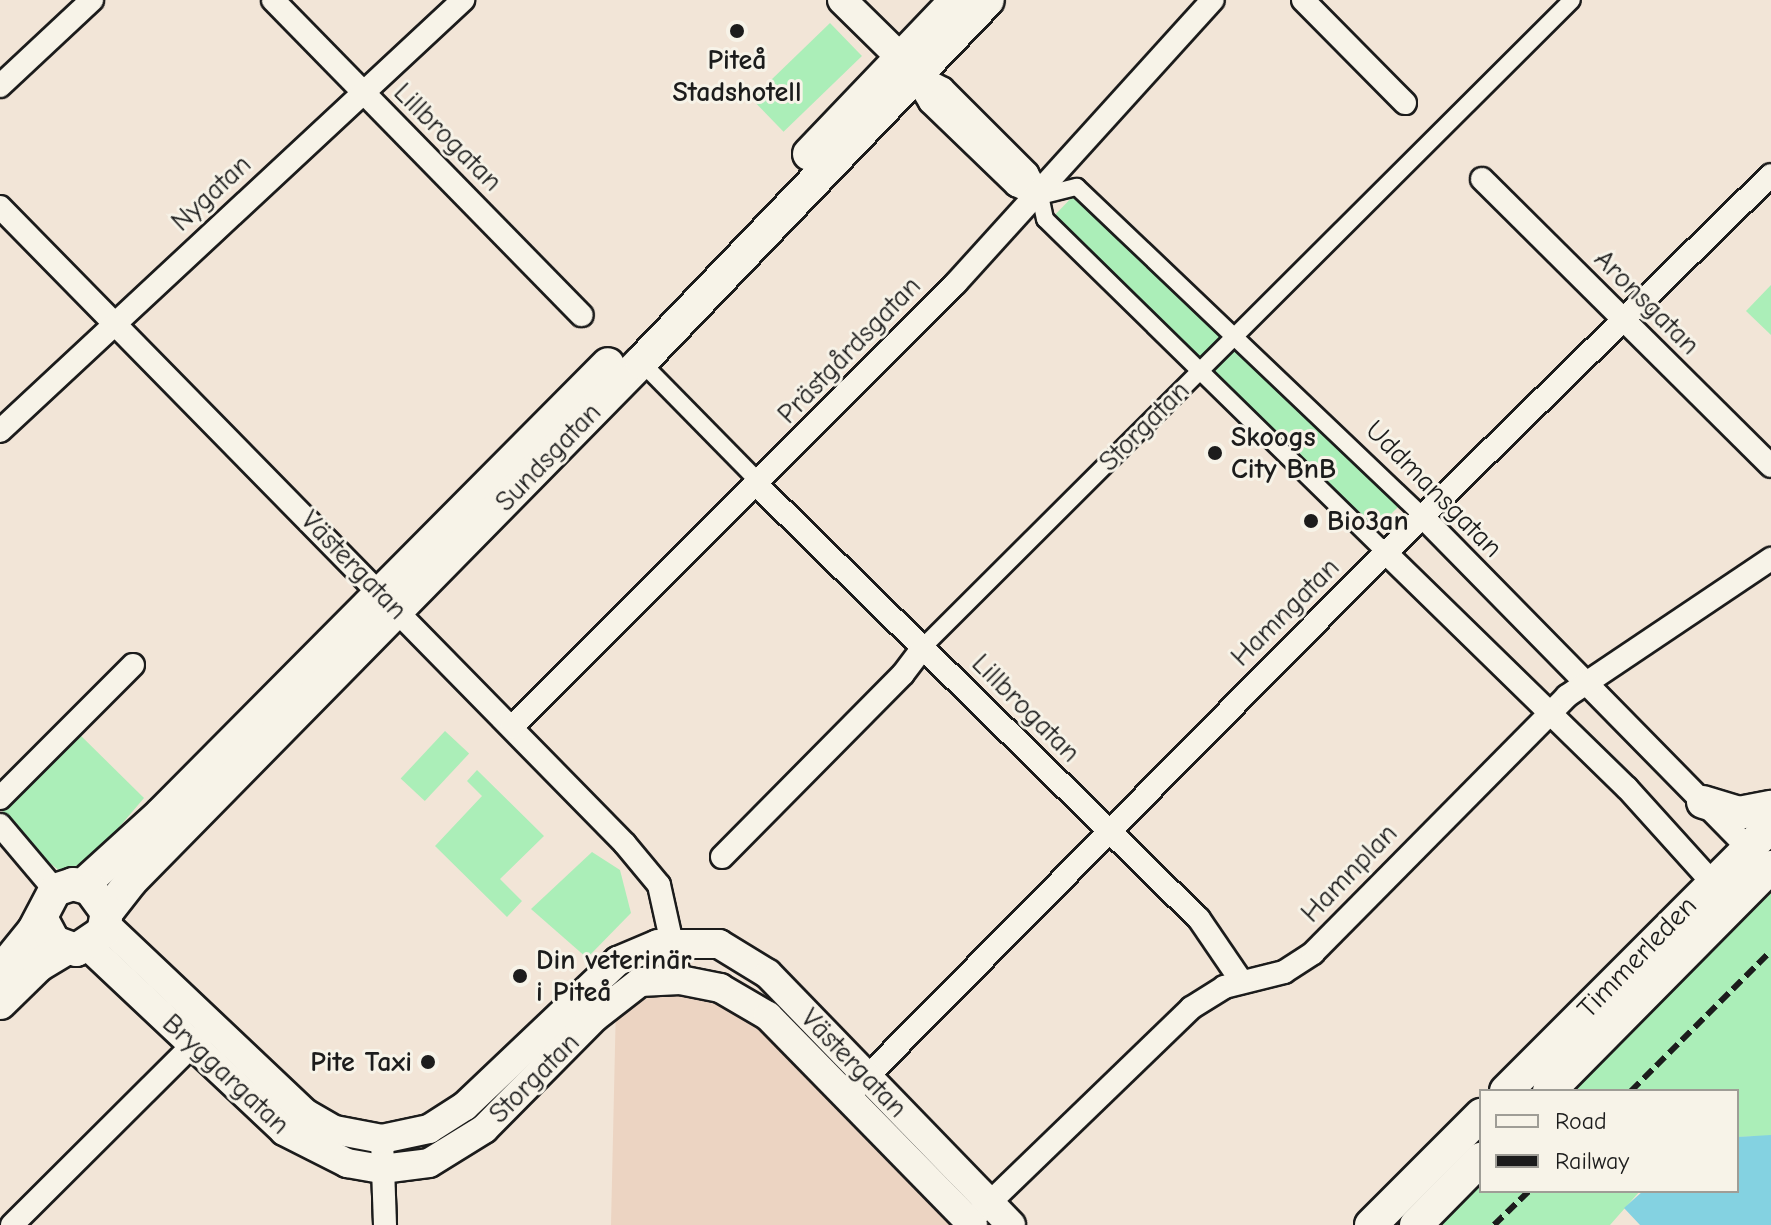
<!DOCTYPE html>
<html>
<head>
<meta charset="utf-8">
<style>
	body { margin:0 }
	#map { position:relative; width:1771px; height:1225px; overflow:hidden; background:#f2e5d7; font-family:"Comic Neue",sans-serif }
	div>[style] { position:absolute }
	.built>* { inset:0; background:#ecd4c2 }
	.green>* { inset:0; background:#abeeb8; transform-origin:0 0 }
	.water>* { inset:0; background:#84d2e1 }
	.roads { filter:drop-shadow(2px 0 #1c1c1c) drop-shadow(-2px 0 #1c1c1c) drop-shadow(0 2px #1c1c1c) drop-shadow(0 -2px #1c1c1c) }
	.pedestrian>* { height:16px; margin:-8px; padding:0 8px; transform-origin:8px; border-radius:8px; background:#f7f3e8 }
	.minor>* { height:22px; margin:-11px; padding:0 11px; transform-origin:11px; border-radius:11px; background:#f7f3e8 }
	.tertiary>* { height:28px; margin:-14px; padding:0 14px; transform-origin:14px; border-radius:14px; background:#f7f3e8 }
	.secondary>* { height:32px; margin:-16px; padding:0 16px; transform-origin:16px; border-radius:16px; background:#f7f3e8 }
	.rail>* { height:6px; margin-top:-3px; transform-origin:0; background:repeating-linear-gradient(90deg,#1c1c1c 0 12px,transparent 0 18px) }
	.dots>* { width:22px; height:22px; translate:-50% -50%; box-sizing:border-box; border:4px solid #f7f3e8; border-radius:50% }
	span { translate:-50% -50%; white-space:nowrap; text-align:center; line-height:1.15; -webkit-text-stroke:6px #f7f3e8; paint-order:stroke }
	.poi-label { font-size:28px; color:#1c1c1c; font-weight:700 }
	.left { translate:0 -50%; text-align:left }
	.right { translate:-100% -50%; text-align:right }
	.street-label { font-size:28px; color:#1c1c1c }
	.legend { position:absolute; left:1479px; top:1089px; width:260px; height:104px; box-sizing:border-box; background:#f7f3e8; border:2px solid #9f9d96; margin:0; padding:10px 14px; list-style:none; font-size:24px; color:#1c1c1c }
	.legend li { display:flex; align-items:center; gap:16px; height:40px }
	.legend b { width:40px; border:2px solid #9f9d96 }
</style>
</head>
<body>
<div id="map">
	<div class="built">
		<div style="clip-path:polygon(682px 989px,723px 998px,755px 1022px,953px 1225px,611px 1225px,616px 1003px)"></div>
	</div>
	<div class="green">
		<div style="left:830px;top:23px;width:46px;height:109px;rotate:46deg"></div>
		<div style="clip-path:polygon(1077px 192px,1402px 503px,1371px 534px,1051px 219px)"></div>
		<div style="clip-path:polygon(1771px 285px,1771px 335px,1746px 311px)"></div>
		<div style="clip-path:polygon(72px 727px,144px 798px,92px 859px,61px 872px,19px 838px,0 807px)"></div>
		<div style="left:445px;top:731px;width:33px;height:65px;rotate:43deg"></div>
		<div style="clip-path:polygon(477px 770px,544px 836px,500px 879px,522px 901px,507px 917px,435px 846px,482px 796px,467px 781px)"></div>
		<div style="clip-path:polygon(592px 852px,620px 870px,631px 913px,587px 958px,531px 909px)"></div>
		<div style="clip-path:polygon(1771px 893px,1771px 1136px,1737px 1137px,1737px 1091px,1569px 1091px)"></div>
		<div style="clip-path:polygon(1481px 1179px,1481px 1191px,1640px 1191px,1610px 1225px,1437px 1225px)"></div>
	</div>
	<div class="water">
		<div style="clip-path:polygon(1771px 1135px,1771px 1225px,1640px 1225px,1624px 1208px,1643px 1191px,1737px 1191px,1737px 1137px)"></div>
	</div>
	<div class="roads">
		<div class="pedestrian">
			<div style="left:648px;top:369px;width:160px;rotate:45.5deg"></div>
			<div style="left:1386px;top:553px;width:477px;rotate:-135.6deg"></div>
			<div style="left:1045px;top:219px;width:24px;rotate:-102deg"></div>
			<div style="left:1040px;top:196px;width:38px;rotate:-14deg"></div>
			<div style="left:1077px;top:187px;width:478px;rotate:43.6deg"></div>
			<div style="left:923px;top:647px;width:916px;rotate:-44.91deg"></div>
		</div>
		<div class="minor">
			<div style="left:273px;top:0;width:441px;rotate:45.6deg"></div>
			<div style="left:1303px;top:0;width:145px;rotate:45.3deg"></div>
			<div style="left:909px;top:67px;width:41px;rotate:59deg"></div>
			<div style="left:930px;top:102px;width:120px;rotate:44deg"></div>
			<div style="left:1016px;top:185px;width:26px;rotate:25deg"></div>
			<div style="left:916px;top:75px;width:30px;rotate:27deg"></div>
			<div style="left:943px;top:89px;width:119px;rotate:45deg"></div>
			<div style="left:1027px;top:173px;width:26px;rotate:61deg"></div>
			<div style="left:0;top:86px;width:126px;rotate:-43.1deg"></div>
			<div style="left:1482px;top:179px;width:407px;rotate:44.8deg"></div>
			<div style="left:0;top:207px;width:892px;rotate:45.54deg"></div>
			<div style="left:625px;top:844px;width:53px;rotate:50.3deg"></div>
			<div style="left:659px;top:885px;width:97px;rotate:77.5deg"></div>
			<div style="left:0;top:431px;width:633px;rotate:-42.95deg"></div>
			<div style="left:757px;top:485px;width:619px;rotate:44.48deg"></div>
			<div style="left:1199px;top:919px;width:76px;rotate:55.7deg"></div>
			<div style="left:1423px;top:517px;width:477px;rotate:45.5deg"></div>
			<div style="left:1386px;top:553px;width:337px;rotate:44.3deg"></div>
			<div style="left:1627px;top:788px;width:142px;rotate:47.9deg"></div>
			<div style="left:512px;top:727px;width:628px;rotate:-45deg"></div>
			<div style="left:956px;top:283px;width:382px;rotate:-47.8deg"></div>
			<div style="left:0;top:798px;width:188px;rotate:-45deg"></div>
			<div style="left:0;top:825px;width:85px;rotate:49.8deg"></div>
			<div style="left:722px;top:857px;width:257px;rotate:-45.3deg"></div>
			<div style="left:903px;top:674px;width:34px;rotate:-53deg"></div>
			<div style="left:857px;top:1087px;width:720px;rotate:-45.34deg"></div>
			<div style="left:1363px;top:575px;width:571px;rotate:-44.43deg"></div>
			<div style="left:382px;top:1139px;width:86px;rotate:88deg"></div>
			<div style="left:979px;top:1213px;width:295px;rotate:-44deg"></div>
			<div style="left:1191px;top:1008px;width:39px;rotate:-32deg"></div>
			<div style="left:1224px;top:987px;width:62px;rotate:-14deg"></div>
			<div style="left:1284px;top:972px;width:35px;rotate:-33deg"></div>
			<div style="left:1313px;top:953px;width:361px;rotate:-45.3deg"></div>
			<div style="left:1567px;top:696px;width:246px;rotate:-33.9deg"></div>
			<div style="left:12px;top:1225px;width:271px;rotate:-44.9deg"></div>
		</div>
		<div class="tertiary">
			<div style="left:842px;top:0;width:81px;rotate:44.5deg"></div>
			<div style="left:106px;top:925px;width:274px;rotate:43.4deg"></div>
			<div style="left:305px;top:1113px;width:34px;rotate:30deg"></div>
			<div style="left:335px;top:1130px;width:48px;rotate:10.8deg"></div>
			<div style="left:382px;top:1139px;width:48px;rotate:-12deg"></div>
			<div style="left:429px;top:1129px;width:43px;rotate:-32.6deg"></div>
			<div style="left:465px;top:1106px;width:211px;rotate:-43.5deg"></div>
			<div style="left:618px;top:961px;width:43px;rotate:-23deg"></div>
			<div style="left:658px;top:944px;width:61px"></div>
			<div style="left:719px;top:944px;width:57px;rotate:31.5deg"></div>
			<div style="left:768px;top:974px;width:349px;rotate:45.9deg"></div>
			<div style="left:88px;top:946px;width:270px;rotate:43.3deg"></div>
			<div style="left:284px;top:1131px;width:71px;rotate:26.9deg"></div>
			<div style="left:347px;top:1163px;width:36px;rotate:10deg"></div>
			<div style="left:382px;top:1169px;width:47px;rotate:-7.3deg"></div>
			<div style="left:429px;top:1163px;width:65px;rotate:-31.7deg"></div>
			<div style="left:484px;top:1129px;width:158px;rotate:-45.3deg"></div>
			<div style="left:595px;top:1017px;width:57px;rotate:-37.9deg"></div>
			<div style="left:640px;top:982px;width:40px;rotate:-2.9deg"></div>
			<div style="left:680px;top:980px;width:41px;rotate:11.3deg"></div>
			<div style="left:720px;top:988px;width:56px;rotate:30.3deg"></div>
			<div style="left:768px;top:1016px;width:293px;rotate:45.6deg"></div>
		</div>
		<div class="secondary">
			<div style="left:809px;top:154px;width:213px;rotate:-46.3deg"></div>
			<div style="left:1703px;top:802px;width:38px;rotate:17deg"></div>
			<div style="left:1739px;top:813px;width:33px;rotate:-11deg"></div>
			<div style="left:82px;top:886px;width:107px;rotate:-42.3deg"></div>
			<div style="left:161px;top:814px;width:634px;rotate:-45.19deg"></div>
			<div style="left:107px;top:912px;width:39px;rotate:-52deg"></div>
			<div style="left:131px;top:881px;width:728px;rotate:-45.5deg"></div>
			<div style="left:641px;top:362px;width:501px;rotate:-46.21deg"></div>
			<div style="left:0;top:972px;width:54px;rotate:-51deg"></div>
			<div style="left:34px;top:930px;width:45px;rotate:-62.3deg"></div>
			<div style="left:55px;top:890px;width:19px;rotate:-18deg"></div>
			<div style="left:73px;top:884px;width:18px;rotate:16deg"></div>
			<div style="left:90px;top:889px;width:29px;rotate:54deg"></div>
			<div style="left:107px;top:912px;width:20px;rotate:101deg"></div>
			<div style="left:103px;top:932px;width:32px;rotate:146deg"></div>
			<div style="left:76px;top:950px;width:23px;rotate:-160deg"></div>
			<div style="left:54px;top:942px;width:26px;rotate:-118deg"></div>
			<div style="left:0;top:1003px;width:54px;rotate:-44.3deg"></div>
			<div style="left:39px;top:965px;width:33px;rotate:-31deg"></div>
			<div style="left:1506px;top:1091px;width:375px;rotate:-45deg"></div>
			<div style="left:1549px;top:1091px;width:315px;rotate:-45.3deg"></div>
			<div style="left:1371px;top:1225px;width:156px;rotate:-45deg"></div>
			<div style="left:1416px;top:1225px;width:93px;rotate:-45.4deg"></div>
		</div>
	</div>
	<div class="rail">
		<div style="left:1631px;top:1091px;width:198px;rotate:-45deg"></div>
		<div style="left:1494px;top:1225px;width:49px;rotate:-44.2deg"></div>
	</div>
	<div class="dots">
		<div style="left:737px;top:31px;background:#1c1c1c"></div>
		<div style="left:1215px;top:453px;background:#1c1c1c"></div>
		<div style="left:1311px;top:521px;background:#1c1c1c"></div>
		<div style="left:520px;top:976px;background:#1c1c1c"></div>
		<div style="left:428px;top:1062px;background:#1c1c1c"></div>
	</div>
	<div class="poi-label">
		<span style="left:737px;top:76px">Piteå<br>Stadshotell</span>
		<span class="left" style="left:1231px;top:453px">Skoogs<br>City BnB</span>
		<span class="left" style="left:1327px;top:521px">Bio3an</span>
		<span class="left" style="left:536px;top:976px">Din veterinär<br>i Piteå</span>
		<span class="right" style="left:412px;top:1062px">Pite Taxi</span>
	</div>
	<div class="street-label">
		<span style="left:448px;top:137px;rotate:45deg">Lillbrogatan</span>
		<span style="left:211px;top:193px;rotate:-43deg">Nygatan</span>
		<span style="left:1647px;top:302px;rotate:45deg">Aronsgatan</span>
		<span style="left:849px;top:350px;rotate:-46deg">Prästgårdsgatan</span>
		<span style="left:1144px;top:426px;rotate:-45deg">Storgatan</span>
		<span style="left:548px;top:457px;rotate:-46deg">Sundsgatan</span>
		<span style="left:1434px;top:489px;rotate:45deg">Uddmansgatan</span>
		<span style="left:354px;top:565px;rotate:46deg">Västergatan</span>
		<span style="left:1285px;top:612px;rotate:-45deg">Hamngatan</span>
		<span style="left:1026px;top:708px;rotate:45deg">Lillbrogatan</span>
		<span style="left:1349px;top:873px;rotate:-46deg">Hamnplan</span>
		<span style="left:1637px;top:957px;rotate:-46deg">Timmerleden</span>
		<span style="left:854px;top:1063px;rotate:46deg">Västergatan</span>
		<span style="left:226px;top:1074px;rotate:43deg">Bryggargatan</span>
		<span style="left:534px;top:1078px;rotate:-45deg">Storgatan</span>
	</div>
	<ul class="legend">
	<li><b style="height:10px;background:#f7f3e8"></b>Road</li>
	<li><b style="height:10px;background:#1c1c1c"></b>Railway</li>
	</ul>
</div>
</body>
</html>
